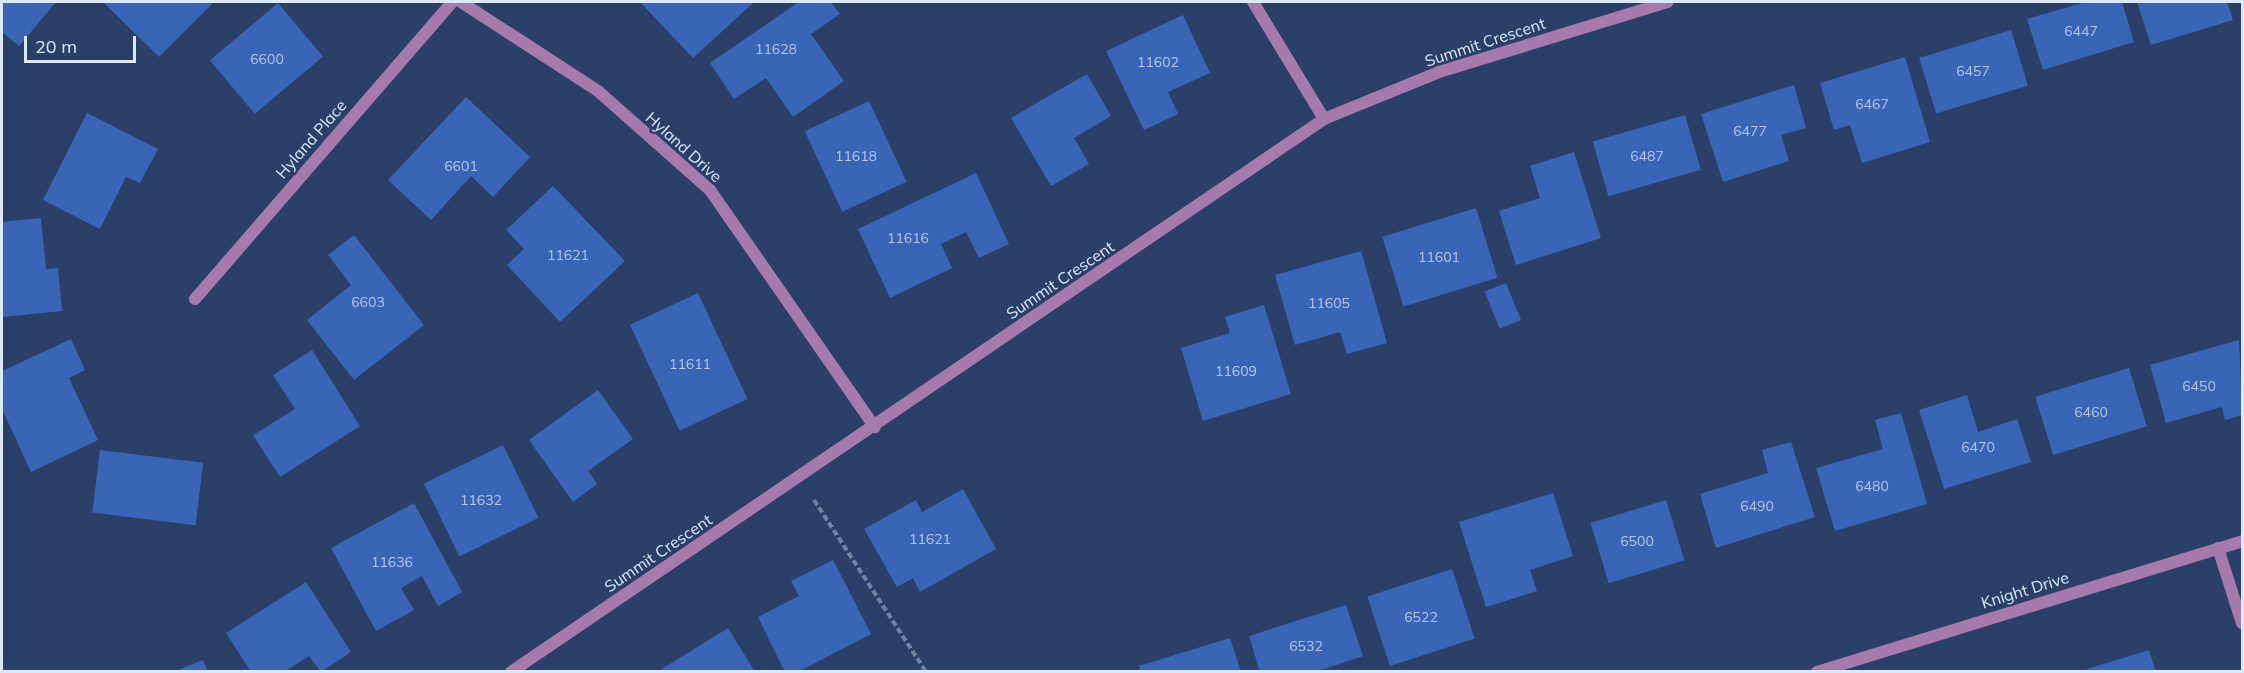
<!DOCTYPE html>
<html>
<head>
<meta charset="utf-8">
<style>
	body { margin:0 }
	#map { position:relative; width:2244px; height:673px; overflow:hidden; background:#2a4068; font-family:Mulish,sans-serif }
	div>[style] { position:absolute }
	.building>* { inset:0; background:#3a65b6; transform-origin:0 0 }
	.path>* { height:4px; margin-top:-2px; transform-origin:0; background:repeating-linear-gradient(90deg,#7284a4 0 6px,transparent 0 9px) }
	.minor>* { height:12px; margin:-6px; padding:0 6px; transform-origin:6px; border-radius:6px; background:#a67aad }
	span { translate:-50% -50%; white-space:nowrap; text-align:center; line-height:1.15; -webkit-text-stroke:4.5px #2a4068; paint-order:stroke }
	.number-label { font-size:14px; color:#b4c7ea }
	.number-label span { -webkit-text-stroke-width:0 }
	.street-label { font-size:16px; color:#dce8fc }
	.frame { position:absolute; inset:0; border:3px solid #dce8fc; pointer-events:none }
	.scale { position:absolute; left:24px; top:36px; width:112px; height:27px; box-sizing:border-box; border:3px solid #dce8fc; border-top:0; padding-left:8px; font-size:18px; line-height:21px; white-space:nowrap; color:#dce8fc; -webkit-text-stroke:4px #2a4068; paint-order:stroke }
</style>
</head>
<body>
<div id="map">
	<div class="building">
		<div style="clip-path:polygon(2px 2px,56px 2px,19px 46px,2px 32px)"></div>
		<div style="clip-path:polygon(103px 2px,214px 2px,159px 57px)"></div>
		<div style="clip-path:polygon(640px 2px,754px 2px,693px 58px)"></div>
		<div style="clip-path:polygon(799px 2px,831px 2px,840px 14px,811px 34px,844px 81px,793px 117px,766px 78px,734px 99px,710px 63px)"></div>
		<div style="clip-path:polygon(2086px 2px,2122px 2px,2134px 42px,2043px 70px,2027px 19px)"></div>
		<div style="clip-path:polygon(2137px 2px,2227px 2px,2233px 20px,2151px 45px)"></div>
		<div style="left:278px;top:3px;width:70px;height:89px;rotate:50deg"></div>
		<div style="clip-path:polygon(1183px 15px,1210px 73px,1168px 92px,1178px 114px,1144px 130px,1106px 51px)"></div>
		<div style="left:2011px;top:30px;width:58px;height:96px;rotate:73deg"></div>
		<div style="clip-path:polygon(1905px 57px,1930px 142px,1862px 163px,1850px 125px,1834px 130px,1820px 83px)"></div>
		<div style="clip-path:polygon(1087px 74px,1111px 116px,1074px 138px,1089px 164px,1051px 186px,1011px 118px)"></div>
		<div style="clip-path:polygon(1794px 85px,1806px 128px,1781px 135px,1789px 161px,1723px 182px,1701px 114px)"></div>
		<div style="clip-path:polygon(466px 97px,530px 157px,493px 197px,471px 176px,431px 220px,388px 180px)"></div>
		<div style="left:869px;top:101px;width:89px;height:71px;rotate:65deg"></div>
		<div style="clip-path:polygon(87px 113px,158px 149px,140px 183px,126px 177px,100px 229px,43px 200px)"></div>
		<div style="left:1685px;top:115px;width:57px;height:96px;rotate:74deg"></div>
		<div style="clip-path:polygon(1574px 152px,1601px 238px,1516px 265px,1499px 211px,1540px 198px,1530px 166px)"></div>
		<div style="clip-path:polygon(976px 173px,1009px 244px,979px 258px,966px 232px,941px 244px,952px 268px,890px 298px,858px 229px)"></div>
		<div style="clip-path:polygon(553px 186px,625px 261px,560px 322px,507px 265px,524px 249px,506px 230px)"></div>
		<div style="left:1476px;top:208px;width:73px;height:98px;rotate:73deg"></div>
		<div style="clip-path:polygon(41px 218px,46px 269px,58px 268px,62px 311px,2px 317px,2px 222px)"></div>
		<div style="clip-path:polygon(354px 235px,424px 325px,354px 380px,307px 320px,351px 285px,328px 255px)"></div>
		<div style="clip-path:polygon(1361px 251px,1387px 343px,1347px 354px,1340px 332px,1295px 345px,1275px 275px)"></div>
		<div style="left:1506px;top:283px;width:40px;height:23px;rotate:68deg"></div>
		<div style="left:698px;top:293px;width:117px;height:75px;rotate:65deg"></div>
		<div style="clip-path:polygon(1264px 305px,1291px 394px,1203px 421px,1181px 348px,1230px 333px,1225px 317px)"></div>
		<div style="clip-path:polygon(71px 339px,85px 370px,69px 378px,98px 440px,31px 472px,2px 409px,2px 371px)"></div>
		<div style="clip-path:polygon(2239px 340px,2242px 415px,2225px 420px,2222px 407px,2166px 423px,2150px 365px)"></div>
		<div style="clip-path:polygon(312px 350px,360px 426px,280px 477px,253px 435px,295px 409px,273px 375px)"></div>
		<div style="left:2129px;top:368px;width:61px;height:98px;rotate:73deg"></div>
		<div style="clip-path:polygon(598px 390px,633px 439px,588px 471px,597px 484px,573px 502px,529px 440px)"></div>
		<div style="clip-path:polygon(1967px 395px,1978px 432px,2017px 419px,2031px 462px,1944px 489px,1919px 410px)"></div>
		<div style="clip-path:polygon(1901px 413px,1927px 504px,1835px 531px,1816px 468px,1883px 449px,1875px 420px)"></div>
		<div style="clip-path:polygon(1791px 442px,1815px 517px,1716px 548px,1700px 494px,1768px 473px,1762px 450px)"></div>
		<div style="left:503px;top:445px;width:81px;height:88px;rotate:64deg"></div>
		<div style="left:100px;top:450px;width:104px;height:63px;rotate:7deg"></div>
		<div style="clip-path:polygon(963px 489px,996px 549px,920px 592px,913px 578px,897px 587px,864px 529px,916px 500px,922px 512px)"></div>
		<div style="clip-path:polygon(1553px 493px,1573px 556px,1530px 570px,1537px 591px,1486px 607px,1459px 522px)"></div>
		<div style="left:1666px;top:500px;width:63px;height:79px;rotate:73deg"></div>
		<div style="clip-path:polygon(414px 503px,462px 592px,438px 606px,422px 576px,401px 588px,414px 610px,376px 631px,331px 548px)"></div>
		<div style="clip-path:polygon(833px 560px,871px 634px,798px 672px,785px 672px,758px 617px,799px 596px,791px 581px)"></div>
		<div style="left:1452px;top:569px;width:73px;height:89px;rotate:72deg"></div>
		<div style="clip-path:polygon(306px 582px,351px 652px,321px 672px,309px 656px,284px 672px,251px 672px,226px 633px)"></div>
		<div style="clip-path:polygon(1346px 605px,1363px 656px,1315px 672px,1260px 672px,1249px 636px)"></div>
		<div style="clip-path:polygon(728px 628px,755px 672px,657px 672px)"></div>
		<div style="clip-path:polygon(1230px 638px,1241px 672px,1140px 672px,1139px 666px)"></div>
		<div style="clip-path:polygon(2149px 650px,2156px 672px,2088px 672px,2087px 669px)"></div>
		<div style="clip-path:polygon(203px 660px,208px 672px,175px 672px,175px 671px)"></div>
	</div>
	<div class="path">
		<div style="left:814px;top:500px;width:205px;rotate:56.9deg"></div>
	</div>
	<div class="minor">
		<div style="left:461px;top:2px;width:163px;rotate:33deg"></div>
		<div style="left:598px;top:91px;width:149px;rotate:41.5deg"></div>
		<div style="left:710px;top:190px;width:289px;rotate:55.2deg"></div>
		<div style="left:1253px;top:2px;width:137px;rotate:58.7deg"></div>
		<div style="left:195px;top:299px;width:393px;rotate:-49.1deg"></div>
		<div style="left:2218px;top:548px;width:79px;rotate:72.3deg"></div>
		<div style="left:511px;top:672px;width:983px;rotate:-34.22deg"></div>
		<div style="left:1324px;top:119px;width:124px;rotate:-22.2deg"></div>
		<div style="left:1439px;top:72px;width:239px;rotate:-17deg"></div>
		<div style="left:1817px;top:672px;width:445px;rotate:-17.1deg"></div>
	</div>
	<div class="number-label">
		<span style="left:2081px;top:31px">6447</span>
		<span style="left:776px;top:49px">11628</span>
		<span style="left:267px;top:59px">6600</span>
		<span style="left:1158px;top:62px">11602</span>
		<span style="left:1973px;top:71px">6457</span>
		<span style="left:1872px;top:104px">6467</span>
		<span style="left:1750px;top:131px">6477</span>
		<span style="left:856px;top:156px">11618</span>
		<span style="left:1647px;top:156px">6487</span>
		<span style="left:461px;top:166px">6601</span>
		<span style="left:908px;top:238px">11616</span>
		<span style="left:568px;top:255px">11621</span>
		<span style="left:1439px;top:257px">11601</span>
		<span style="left:368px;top:302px">6603</span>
		<span style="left:1329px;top:303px">11605</span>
		<span style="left:690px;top:364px">11611</span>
		<span style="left:1236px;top:371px">11609</span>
		<span style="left:2199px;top:386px">6450</span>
		<span style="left:2091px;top:412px">6460</span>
		<span style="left:1978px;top:447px">6470</span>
		<span style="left:1872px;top:486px">6480</span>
		<span style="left:481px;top:500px">11632</span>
		<span style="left:1757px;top:506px">6490</span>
		<span style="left:930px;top:539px">11621</span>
		<span style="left:1637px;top:541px">6500</span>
		<span style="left:392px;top:562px">11636</span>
		<span style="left:1421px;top:617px">6522</span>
		<span style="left:1306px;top:646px">6532</span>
	</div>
	<div class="street-label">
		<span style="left:1485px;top:42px;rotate:-18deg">Summit Crescent</span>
		<span style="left:311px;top:139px;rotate:-49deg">Hyland Place</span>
		<span style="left:684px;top:147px;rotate:42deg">Hyland Drive</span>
		<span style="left:1060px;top:280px;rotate:-34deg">Summit Crescent</span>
		<span style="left:658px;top:553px;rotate:-34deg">Summit Crescent</span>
		<span style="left:2025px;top:590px;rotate:-17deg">Knight Drive</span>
	</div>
	<div class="frame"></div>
	<div class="scale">20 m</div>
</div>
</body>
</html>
